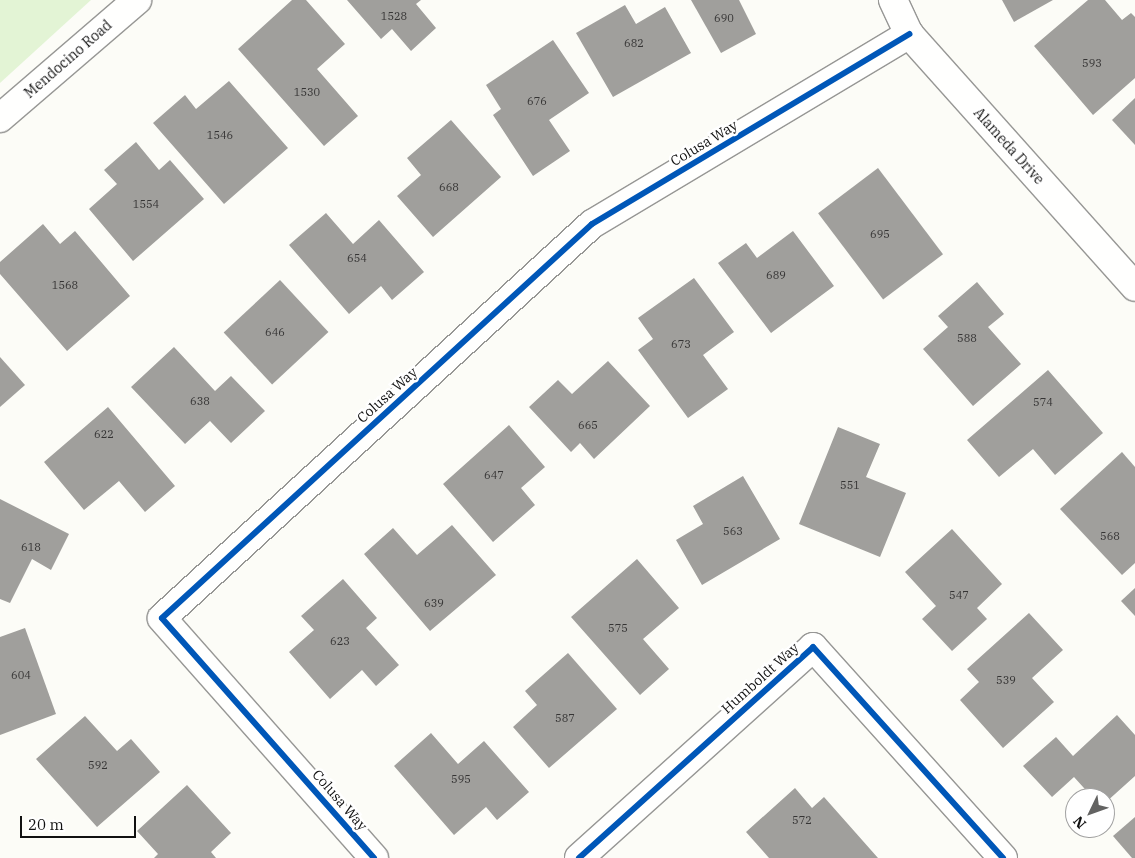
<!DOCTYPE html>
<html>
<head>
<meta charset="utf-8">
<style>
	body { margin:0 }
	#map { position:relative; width:1135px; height:858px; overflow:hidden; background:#fcfcf7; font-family:"IBM Plex Serif",serif }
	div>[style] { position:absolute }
	.green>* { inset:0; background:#e3f4d5 }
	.building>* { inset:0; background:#a09f9c; transform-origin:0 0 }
	.roads { filter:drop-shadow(1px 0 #979795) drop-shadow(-1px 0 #979795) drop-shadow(0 1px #979795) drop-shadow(0 -1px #979795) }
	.minor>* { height:28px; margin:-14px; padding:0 14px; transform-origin:14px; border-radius:14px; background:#fffffe }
	.tertiary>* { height:28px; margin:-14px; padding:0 14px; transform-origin:14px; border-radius:14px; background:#fffffe }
	.cycleway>* { height:6px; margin:-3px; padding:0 3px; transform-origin:3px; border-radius:3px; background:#0057b8 }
	span { translate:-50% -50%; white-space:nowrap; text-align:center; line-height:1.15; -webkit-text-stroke:5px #fff; paint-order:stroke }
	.number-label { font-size:11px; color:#353434 }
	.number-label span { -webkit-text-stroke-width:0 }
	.street-label { font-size:14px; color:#111 }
	.north { position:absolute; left:1065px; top:788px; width:50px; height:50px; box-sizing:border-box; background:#fff; border:1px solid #a0a0a0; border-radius:50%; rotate:228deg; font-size:14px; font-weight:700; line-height:20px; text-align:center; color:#111 }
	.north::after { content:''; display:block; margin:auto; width:18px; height:22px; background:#636362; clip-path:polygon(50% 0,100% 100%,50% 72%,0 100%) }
	.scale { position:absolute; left:20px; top:816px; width:116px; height:22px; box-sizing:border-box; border:2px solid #111; border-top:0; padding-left:6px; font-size:15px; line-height:18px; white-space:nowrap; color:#111; -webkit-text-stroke:4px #fff; paint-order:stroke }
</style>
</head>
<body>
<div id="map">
	<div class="green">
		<div style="clip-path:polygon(0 0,91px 0,0 83px)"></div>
	</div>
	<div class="building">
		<div style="clip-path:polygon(292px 0,306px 0,345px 44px,317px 69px,358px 116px,324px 146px,238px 49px)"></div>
		<div style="clip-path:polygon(347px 0,421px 0,416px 4px,436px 28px,411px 51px,392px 29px,381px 39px)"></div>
		<div style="clip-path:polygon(691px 0,739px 0,756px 34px,721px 53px)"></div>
		<div style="clip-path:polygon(1002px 0,1053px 0,1014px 22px)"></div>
		<div style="clip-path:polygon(1088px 0,1105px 0,1122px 20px,1131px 13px,1135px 17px,1135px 78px,1093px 115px,1034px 46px)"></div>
		<div style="clip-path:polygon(625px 5px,636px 24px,665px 7px,691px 53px,613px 97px,576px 33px)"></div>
		<div style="clip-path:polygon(553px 40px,589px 93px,549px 120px,570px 151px,533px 176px,493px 115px,501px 109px,486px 85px)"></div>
		<div style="clip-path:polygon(229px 81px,288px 148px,224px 204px,153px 123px,185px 95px,196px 109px)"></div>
		<div style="clip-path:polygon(1135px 98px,1135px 145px,1112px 120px)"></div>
		<div style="clip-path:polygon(451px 120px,501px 177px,433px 237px,397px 196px,421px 175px,407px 158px)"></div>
		<div style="clip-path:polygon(136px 142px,159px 170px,170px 160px,204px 199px,133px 261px,89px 209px,117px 184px,104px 170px)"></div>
		<div style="left:878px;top:168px;width:108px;height:75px;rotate:53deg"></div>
		<div style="clip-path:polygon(326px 213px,353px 244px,379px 220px,424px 272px,392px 300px,381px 286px,349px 314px,289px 245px)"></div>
		<div style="clip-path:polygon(43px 224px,60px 244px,75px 231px,130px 296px,67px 351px,0 274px,0 262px)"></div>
		<div style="clip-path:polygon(793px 231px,834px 286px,771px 333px,718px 263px,746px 243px,757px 258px)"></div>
		<div style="clip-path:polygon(694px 278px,734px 332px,703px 355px,728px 389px,688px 418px,638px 350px,653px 339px,638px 318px)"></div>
		<div style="left:280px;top:280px;width:71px;height:77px;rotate:47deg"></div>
		<div style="clip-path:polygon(977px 282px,1004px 314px,988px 327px,1021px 364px,973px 406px,923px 349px,948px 327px,938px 316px)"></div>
		<div style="clip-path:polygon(174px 347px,215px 391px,231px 376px,265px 411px,231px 443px,210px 421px,185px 444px,131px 387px)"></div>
		<div style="clip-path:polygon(0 357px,25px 385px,0 407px)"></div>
		<div style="clip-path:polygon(608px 361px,650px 406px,594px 459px,580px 443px,571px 452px,529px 407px,558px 380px,572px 394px)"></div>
		<div style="clip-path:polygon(1048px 370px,1103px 433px,1055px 475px,1033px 449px,999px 477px,967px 440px)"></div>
		<div style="clip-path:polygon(108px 407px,175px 486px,145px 512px,119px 481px,84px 510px,44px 462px)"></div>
		<div style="clip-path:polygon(509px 425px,545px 467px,521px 488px,535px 505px,493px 542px,443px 484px)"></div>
		<div style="clip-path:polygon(838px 427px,880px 444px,866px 477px,906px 493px,880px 557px,799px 524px)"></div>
		<div style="clip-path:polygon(1122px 452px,1135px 467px,1135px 563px,1122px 575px,1060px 509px)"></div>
		<div style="clip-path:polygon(743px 476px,780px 539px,702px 585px,676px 540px,703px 524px,693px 506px)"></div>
		<div style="clip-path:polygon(0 499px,69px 534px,51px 570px,32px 559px,10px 603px,0 599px)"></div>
		<div style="clip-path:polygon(452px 525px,496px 575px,430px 631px,364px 554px,393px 528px,417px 555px)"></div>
		<div style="clip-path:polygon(952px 529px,1002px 584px,977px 608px,987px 619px,952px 651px,922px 619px,936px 606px,905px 572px)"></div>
		<div style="clip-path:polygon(637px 559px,679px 608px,643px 639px,669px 669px,640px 695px,571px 617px)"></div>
		<div style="clip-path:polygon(343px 579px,377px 618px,366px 628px,399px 665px,376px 686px,362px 670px,330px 699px,289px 652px,314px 630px,301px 616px)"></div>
		<div style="clip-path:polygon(1135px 588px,1135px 616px,1121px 601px)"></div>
		<div style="clip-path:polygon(1029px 613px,1063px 650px,1032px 678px,1054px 702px,1003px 748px,960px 700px,979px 682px,967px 669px)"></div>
		<div style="clip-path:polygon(25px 628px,56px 714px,0 735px,0 637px)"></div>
		<div style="clip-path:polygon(568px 653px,617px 709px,549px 768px,513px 727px,537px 705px,525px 691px)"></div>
		<div style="clip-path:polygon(1117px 715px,1135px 735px,1135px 776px,1105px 803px,1105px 798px,1093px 798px,1074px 777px,1052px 797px,1023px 766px,1056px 737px,1073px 756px)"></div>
		<div style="clip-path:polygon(85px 716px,117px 751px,131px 739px,160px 772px,97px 827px,36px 759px)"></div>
		<div style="clip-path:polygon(431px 733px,458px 764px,484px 741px,529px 792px,497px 820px,486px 807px,454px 835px,394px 766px)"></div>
		<div style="clip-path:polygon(187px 785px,231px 833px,211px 852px,216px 858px,154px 858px,158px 854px,137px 831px)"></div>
		<div style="clip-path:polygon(795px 788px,812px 808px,824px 797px,878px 858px,769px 858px,746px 832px)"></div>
		<div style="clip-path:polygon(1135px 817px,1135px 858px,1132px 858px,1113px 836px)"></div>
	</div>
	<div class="roads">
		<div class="minor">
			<div style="left:0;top:118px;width:181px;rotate:-40.7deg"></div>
			<div style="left:374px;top:858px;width:320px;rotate:-131.5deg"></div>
			<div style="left:162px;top:618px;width:583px;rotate:-42.5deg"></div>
			<div style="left:592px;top:224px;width:370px;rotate:-30.9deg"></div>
			<div style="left:579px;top:858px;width:315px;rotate:-42deg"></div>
			<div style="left:813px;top:647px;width:284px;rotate:48deg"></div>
		</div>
		<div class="tertiary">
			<div style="left:893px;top:0;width:38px;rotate:65deg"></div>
			<div style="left:909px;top:34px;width:339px;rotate:48.2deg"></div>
		</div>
	</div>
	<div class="cycleway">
		<div style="left:374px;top:858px;width:320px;rotate:-131.5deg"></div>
		<div style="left:162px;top:618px;width:583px;rotate:-42.5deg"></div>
		<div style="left:592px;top:224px;width:370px;rotate:-30.9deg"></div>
		<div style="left:579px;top:858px;width:315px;rotate:-42deg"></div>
		<div style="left:813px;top:647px;width:284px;rotate:48deg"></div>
	</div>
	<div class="number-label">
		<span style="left:394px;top:16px">1528</span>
		<span style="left:724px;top:18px">690</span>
		<span style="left:634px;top:43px">682</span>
		<span style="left:1092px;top:63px">593</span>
		<span style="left:307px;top:92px">1530</span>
		<span style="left:537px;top:101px">676</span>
		<span style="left:220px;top:135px">1546</span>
		<span style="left:449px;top:187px">668</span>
		<span style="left:146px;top:204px">1554</span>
		<span style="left:880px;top:234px">695</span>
		<span style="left:357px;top:258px">654</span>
		<span style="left:776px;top:275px">689</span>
		<span style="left:65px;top:285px">1568</span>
		<span style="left:275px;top:332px">646</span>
		<span style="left:967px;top:338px">588</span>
		<span style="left:681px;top:344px">673</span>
		<span style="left:200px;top:401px">638</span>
		<span style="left:1043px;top:402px">574</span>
		<span style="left:588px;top:425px">665</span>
		<span style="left:104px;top:434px">622</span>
		<span style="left:494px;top:475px">647</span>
		<span style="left:850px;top:485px">551</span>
		<span style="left:733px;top:531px">563</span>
		<span style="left:1110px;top:536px">568</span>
		<span style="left:31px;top:547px">618</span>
		<span style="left:959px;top:595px">547</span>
		<span style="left:434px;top:603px">639</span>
		<span style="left:618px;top:628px">575</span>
		<span style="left:340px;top:641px">623</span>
		<span style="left:21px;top:675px">604</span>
		<span style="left:1006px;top:680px">539</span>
		<span style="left:565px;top:718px">587</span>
		<span style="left:98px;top:765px">592</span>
		<span style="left:461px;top:779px">595</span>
		<span style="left:802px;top:820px">572</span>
	</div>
	<div class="street-label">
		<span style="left:68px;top:59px;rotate:-41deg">Mendocino Road</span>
		<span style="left:704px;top:143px;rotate:-31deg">Colusa Way</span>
		<span style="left:1009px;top:146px;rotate:48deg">Alameda Drive</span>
		<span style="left:387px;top:395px;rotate:-42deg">Colusa Way</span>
		<span style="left:760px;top:678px;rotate:-42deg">Humboldt Way</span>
		<span style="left:340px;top:800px;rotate:49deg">Colusa Way</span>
	</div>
	<div class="north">N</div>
	<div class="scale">20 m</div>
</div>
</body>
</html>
